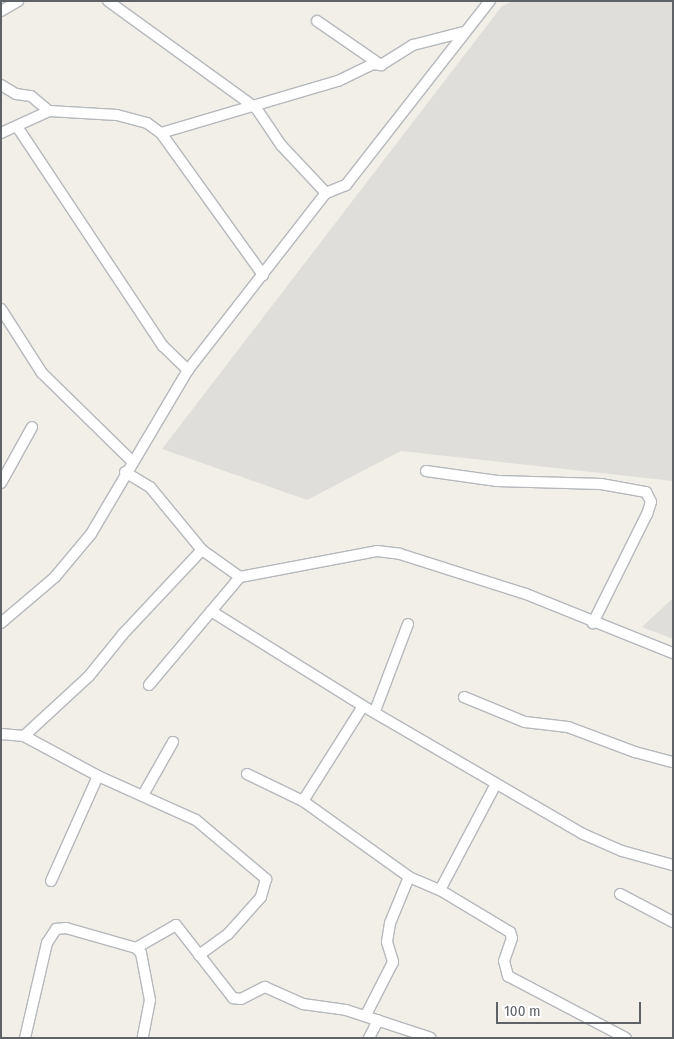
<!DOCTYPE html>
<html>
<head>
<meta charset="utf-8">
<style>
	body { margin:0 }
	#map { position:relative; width:674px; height:1039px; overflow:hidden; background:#f1efe8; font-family:"Fira Sans Condensed",sans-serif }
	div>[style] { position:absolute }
	.industrial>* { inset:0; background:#e0deda }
	.roads { filter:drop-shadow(1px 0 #b5b8bc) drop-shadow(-1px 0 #b5b8bc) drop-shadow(0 1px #b5b8bc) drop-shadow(0 -1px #b5b8bc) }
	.minor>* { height:10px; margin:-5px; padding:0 5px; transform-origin:5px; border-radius:5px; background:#fff }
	span { translate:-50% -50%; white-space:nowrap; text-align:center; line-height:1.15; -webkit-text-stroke:5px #fff; paint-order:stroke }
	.frame { position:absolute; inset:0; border:2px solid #5f6368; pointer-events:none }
	.scale { position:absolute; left:496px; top:1002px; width:145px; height:22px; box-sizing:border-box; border:2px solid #5f6368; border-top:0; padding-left:6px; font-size:15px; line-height:18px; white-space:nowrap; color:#5f6368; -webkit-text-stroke:4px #fff; paint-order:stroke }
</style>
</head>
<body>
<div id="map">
	<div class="industrial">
		<div style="clip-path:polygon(513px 1px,673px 1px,673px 481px,401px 451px,307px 500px,162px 449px,502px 6px)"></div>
		<div style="clip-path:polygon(673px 598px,673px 639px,642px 627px)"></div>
	</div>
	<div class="roads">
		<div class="minor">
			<div style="left:108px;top:1px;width:183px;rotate:35.9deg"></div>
			<div style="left:256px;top:108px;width:45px;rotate:56deg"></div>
			<div style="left:281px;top:145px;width:66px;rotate:46.8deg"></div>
			<div style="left:1px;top:11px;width:20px;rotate:-30deg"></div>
			<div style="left:317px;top:21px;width:78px;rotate:34.5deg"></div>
			<div style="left:1px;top:85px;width:17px;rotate:31deg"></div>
			<div style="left:16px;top:94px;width:15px;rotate:8deg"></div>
			<div style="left:31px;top:96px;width:23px;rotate:40deg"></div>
			<div style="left:18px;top:128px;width:262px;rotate:56.4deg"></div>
			<div style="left:163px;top:346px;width:35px;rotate:44deg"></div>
			<div style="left:1px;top:133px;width:53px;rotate:-24.6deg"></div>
			<div style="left:49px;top:111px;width:68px;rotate:3.4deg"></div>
			<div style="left:117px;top:115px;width:31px;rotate:15deg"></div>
			<div style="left:147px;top:123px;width:17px;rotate:36deg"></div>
			<div style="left:161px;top:133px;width:175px;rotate:54.3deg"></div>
			<div style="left:161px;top:133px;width:184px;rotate:-16.4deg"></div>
			<div style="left:338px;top:81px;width:39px;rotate:-26deg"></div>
			<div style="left:373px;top:64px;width:8px;rotate:7deg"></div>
			<div style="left:381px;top:65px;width:38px;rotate:-32deg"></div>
			<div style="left:413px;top:45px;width:53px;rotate:-14.3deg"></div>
			<div style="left:1px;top:309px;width:76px;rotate:57.4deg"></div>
			<div style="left:42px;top:373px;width:127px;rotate:44.4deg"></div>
			<div style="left:426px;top:471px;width:72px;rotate:8deg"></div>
			<div style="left:497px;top:481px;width:104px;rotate:1.7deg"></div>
			<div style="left:601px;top:484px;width:46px;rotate:10.1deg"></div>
			<div style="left:646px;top:492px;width:11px;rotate:63deg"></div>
			<div style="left:651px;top:502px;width:13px;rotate:108deg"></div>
			<div style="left:647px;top:514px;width:122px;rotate:116.4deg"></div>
			<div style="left:125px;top:472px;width:29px;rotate:31deg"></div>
			<div style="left:150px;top:487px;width:82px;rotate:50.5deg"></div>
			<div style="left:202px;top:550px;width:47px;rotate:35.4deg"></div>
			<div style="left:240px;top:577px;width:139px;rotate:-10.7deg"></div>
			<div style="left:377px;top:551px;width:23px;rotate:7deg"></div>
			<div style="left:400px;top:554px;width:132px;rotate:17.6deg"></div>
			<div style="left:526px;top:594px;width:158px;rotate:21.9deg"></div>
			<div style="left:1px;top:483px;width:64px;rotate:-61deg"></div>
			<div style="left:211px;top:611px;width:179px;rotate:32deg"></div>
			<div style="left:1px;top:623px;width:71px;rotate:-40.4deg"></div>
			<div style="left:55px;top:577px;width:56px;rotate:-50.1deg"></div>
			<div style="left:91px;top:534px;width:191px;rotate:-59.4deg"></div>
			<div style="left:188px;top:370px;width:224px;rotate:-52.1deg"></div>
			<div style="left:326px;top:193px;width:22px;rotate:-22deg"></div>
			<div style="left:346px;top:185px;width:234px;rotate:-52deg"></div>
			<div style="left:149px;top:685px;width:141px;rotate:-49.9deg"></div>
			<div style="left:464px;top:697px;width:66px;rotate:22.3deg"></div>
			<div style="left:525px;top:722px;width:43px;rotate:6.6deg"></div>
			<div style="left:568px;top:727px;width:72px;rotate:20.5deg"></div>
			<div style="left:635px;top:752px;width:39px;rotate:15deg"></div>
			<div style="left:375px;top:711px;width:93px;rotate:-69.2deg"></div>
			<div style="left:1px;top:734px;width:23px;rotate:5deg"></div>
			<div style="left:24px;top:736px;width:84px;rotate:28.4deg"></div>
			<div style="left:98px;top:776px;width:107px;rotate:24.2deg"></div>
			<div style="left:196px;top:820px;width:92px;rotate:40.1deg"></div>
			<div style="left:266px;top:879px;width:19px;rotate:106deg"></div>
			<div style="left:261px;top:897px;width:50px;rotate:131.7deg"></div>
			<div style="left:228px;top:934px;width:36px;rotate:144deg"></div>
			<div style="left:24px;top:736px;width:88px;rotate:-42.7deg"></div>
			<div style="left:89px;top:676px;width:54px;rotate:-51deg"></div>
			<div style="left:123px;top:634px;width:115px;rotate:-46.8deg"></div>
			<div style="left:247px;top:774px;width:62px;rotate:25.7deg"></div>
			<div style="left:303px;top:801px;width:130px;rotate:35.6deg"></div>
			<div style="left:409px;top:877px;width:50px;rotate:112.4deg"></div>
			<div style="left:390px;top:923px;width:19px;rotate:99deg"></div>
			<div style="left:387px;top:942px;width:21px;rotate:73deg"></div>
			<div style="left:393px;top:962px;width:59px;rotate:117deg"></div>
			<div style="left:143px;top:795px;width:61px;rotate:-60.5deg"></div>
			<div style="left:303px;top:801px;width:112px;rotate:-57.7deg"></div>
			<div style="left:363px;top:706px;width:255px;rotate:30.2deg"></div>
			<div style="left:583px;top:834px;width:43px;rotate:23.6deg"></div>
			<div style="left:622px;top:851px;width:53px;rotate:15.4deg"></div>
			<div style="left:409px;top:877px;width:34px;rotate:23deg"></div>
			<div style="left:440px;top:890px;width:82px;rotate:31deg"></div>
			<div style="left:510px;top:932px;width:6px;rotate:72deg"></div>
			<div style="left:512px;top:938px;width:24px;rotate:109deg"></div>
			<div style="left:504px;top:961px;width:16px;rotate:75deg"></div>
			<div style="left:508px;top:976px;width:133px;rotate:27.7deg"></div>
			<div style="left:51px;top:881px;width:115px;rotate:-65.9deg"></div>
			<div style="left:440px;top:890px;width:120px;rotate:-62.2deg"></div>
			<div style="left:620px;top:894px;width:60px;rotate:27.8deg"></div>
			<div style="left:136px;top:948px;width:46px;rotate:-29.9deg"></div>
			<div style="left:176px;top:925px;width:93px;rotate:52deg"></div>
			<div style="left:233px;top:998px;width:8px;rotate:7deg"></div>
			<div style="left:241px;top:999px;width:27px;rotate:-27deg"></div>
			<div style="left:265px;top:987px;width:42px;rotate:24.1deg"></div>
			<div style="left:303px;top:1004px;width:43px;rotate:7.9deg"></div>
			<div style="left:346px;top:1010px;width:89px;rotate:18.2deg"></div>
			<div style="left:25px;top:1038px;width:98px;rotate:-77deg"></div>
			<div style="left:47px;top:943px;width:17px;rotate:-57deg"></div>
			<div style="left:56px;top:929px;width:10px;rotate:-6deg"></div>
			<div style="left:66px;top:928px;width:73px;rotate:15.9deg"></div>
			<div style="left:136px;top:948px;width:7px;rotate:45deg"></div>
			<div style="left:141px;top:953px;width:48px;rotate:79.2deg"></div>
			<div style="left:150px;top:1000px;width:38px;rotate:101deg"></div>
			<div style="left:369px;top:1038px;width:20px;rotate:-63deg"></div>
		</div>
	</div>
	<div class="frame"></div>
	<div class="scale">100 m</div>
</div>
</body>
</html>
